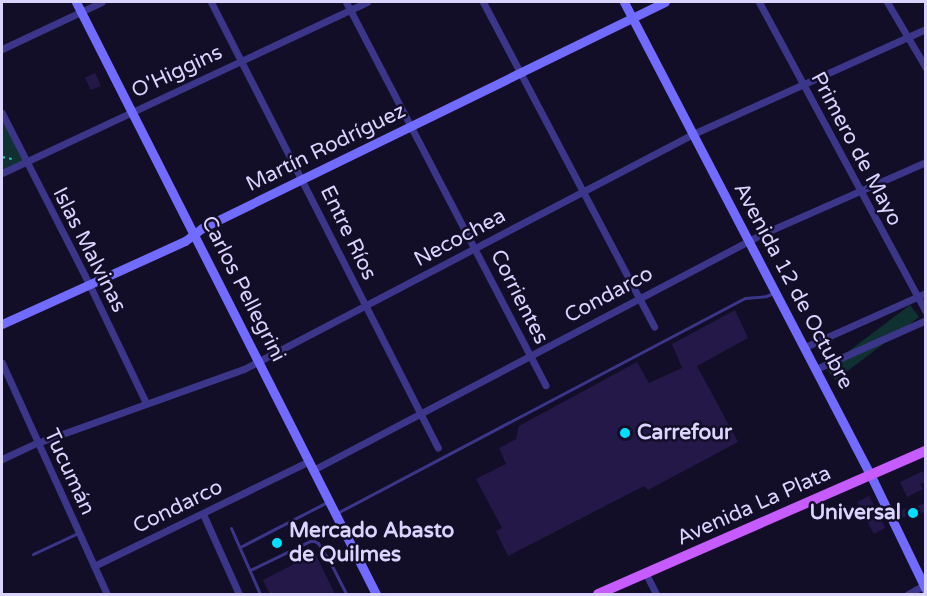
<!DOCTYPE html>
<html>
<head>
<meta charset="utf-8">
<style>
	body { margin:0 }
	#map { position:relative; width:927px; height:596px; overflow:hidden; background:#130e27; font-family:"Varela Round",sans-serif }
	div>[style] { position:absolute }
	.green>* { inset:0; background:#103131; transform-origin:0 0 }
	.building>* { inset:0; background:#241849; transform-origin:0 0 }
	.path>* { height:1.5px; margin-top:-0.75px; transform-origin:0; background:repeating-linear-gradient(90deg,#27bfba 0 3px,transparent 0 7.5px) }
	.lane>* { height:3px; margin:-1.5px; padding:0 1.5px; transform-origin:1.5px; border-radius:1.5px; background:#3b3689 }
	.street>* { height:7px; margin:-3.5px; padding:0 3.5px; transform-origin:3.5px; border-radius:3.5px; background:#3b3689 }
	.secondary>* { height:9px; margin:-4.5px; padding:0 4.5px; transform-origin:4.5px; border-radius:4.5px; background:#726bff }
	.primary>* { height:10px; margin:-5px; padding:0 5px; transform-origin:5px; border-radius:5px; background:#c65bff }
	.dots>* { width:16px; height:16px; translate:-50% -50%; box-sizing:border-box; border:3px solid #130e27; border-radius:50% }
	span { translate:-50% -50%; white-space:nowrap; text-align:center; line-height:1.15; -webkit-text-stroke:5px #130e27; paint-order:stroke }
	.street-label { font-size:21px; color:#dad4ff }
	.poi-label { font-size:21px; color:#dad4ff; font-weight:700 }
	.left { translate:0 -50%; text-align:left }
	.right { translate:-100% -50%; text-align:right }
	.frame { position:absolute; inset:0; border:3px solid #dad4ff; pointer-events:none }
</style>
</head>
<body>
<div id="map">
	<div class="green">
		<div style="clip-path:polygon(2px 113px,26px 162px,2px 173px)"></div>
		<div style="left:910px;top:305px;width:15px;height:105px;rotate:53deg"></div>
	</div>
	<div class="building">
		<div style="left:95px;top:73px;width:14px;height:11px;rotate:65deg"></div>
		<div style="clip-path:polygon(735px 310px,748px 338px,697px 366px,738px 442px,648px 490px,644px 486px,508px 556px,496px 531px,502px 528px,476px 479px,506px 464px,499px 448px,516px 439px,519px 426px,637px 362px,649px 383px,682px 368px,672px 344px)"></div>
		<div style="clip-path:polygon(923px 471px,926px 482px,920px 484px,923px 489px,907px 497px,900px 482px)"></div>
		<div style="left:869px;top:496px;width:36px;height:13px;rotate:63deg"></div>
		<div style="left:924px;top:504px;width:8px;height:26px;rotate:76deg"></div>
		<div style="clip-path:polygon(315px 553px,335px 594px,270px 594px,263px 580px)"></div>
	</div>
	<div class="path">
		<div style="left:2px;top:157px;width:10px;rotate:11deg"></div>
	</div>
	<div class="lane">
		<div style="left:337px;top:513px;width:461px;rotate:-27.8deg"></div>
		<div style="left:745px;top:298px;width:21px;rotate:-5deg"></div>
		<div style="left:766px;top:296px;width:9px;rotate:-21deg"></div>
		<div style="left:231px;top:528px;width:72px;rotate:66.3deg"></div>
		<div style="left:240px;top:547px;width:98px;rotate:-27.3deg"></div>
		<div style="left:33px;top:554px;width:50px;rotate:-25deg"></div>
		<div style="left:330px;top:562px;width:25px;rotate:-29deg"></div>
		<div style="left:250px;top:570px;width:67px;rotate:-25.8deg"></div>
		<div style="left:310px;top:541px;width:4px"></div>
		<div style="left:314px;top:541px;width:4px;rotate:27deg"></div>
		<div style="left:318px;top:543px;width:22px;rotate:58deg"></div>
		<div style="left:330px;top:562px;width:36px;rotate:63deg"></div>
	</div>
	<div class="street">
		<div style="left:211px;top:2px;width:500px;rotate:63.03deg"></div>
		<div style="left:346px;top:2px;width:432px;rotate:62.5deg"></div>
		<div style="left:483px;top:2px;width:367px;rotate:62.2deg"></div>
		<div style="left:759px;top:2px;width:352px;rotate:61.7deg"></div>
		<div style="left:887px;top:2px;width:77px;rotate:59.4deg"></div>
		<div style="left:2px;top:49px;width:110px;rotate:-25.2deg"></div>
		<div style="left:2px;top:113px;width:192px;rotate:63deg"></div>
		<div style="left:89px;top:284px;width:132px;rotate:64.4deg"></div>
		<div style="left:2px;top:173px;width:403px;rotate:-25.1deg"></div>
		<div style="left:805px;top:347px;width:133px;rotate:-24.1deg"></div>
		<div style="left:2px;top:363px;width:254px;rotate:65.6deg"></div>
		<div style="left:816px;top:369px;width:120px;rotate:-24deg"></div>
		<div style="left:2px;top:459px;width:38px;rotate:-25deg"></div>
		<div style="left:37px;top:443px;width:220px;rotate:-19.7deg"></div>
		<div style="left:244px;top:369px;width:507px;rotate:-27.63deg"></div>
		<div style="left:693px;top:134px;width:256px;rotate:-24.3deg"></div>
		<div style="left:313px;top:470px;width:507px;rotate:-27.73deg"></div>
		<div style="left:762px;top:234px;width:179px;rotate:-23.7deg"></div>
		<div style="left:203px;top:514px;width:88px;rotate:65.8deg"></div>
		<div style="left:94px;top:566px;width:239px;rotate:-26deg"></div>
		<div style="left:646px;top:574px;width:22px;rotate:63deg"></div>
		<div style="left:908px;top:594px;width:21px;rotate:-29deg"></div>
	</div>
	<div class="secondary">
		<div style="left:76px;top:2px;width:664px;rotate:63.13deg"></div>
		<div style="left:624px;top:2px;width:534px;rotate:62.48deg"></div>
		<div style="left:871px;top:476px;width:127px;rotate:64.2deg"></div>
		<div style="left:2px;top:324px;width:201px;rotate:-24.4deg"></div>
		<div style="left:185px;top:241px;width:21px;rotate:-37deg"></div>
		<div style="left:202px;top:228px;width:515px;rotate:-26.02deg"></div>
	</div>
	<div class="primary">
		<div style="left:598px;top:594px;width:358px;rotate:-23.6deg"></div>
	</div>
	<div class="dots">
		<div style="left:625px;top:433px;background:#00dfff"></div>
		<div style="left:913px;top:513px;background:#00dfff"></div>
		<div style="left:277px;top:543px;background:#00dfff"></div>
	</div>
	<div class="street-label">
		<span style="left:177px;top:72px;rotate:-25deg">O'Higgins</span>
		<span style="left:326px;top:148px;rotate:-26deg">Martín Rodríguez</span>
		<span style="left:856px;top:149px;rotate:62deg">Primero de Mayo</span>
		<span style="left:348px;top:233px;rotate:64deg">Entre Ríos</span>
		<span style="left:460px;top:238px;rotate:-28deg">Necochea</span>
		<span style="left:89px;top:250px;rotate:63deg">Islas Malvinas</span>
		<span style="left:793px;top:286px;rotate:62deg">Avenida 12 de Octubre</span>
		<span style="left:243px;top:289px;rotate:63deg">Carlos Pellegrini</span>
		<span style="left:609px;top:295px;rotate:-28deg">Condarco</span>
		<span style="left:519px;top:297px;rotate:63deg">Corrientes</span>
		<span style="left:69px;top:472px;rotate:65deg">Tucumán</span>
		<span style="left:754px;top:506px;rotate:-24deg">Avenida La Plata</span>
		<span style="left:178px;top:507px;rotate:-26deg">Condarco</span>
	</div>
	<div class="poi-label">
		<span class="left" style="left:637px;top:433px">Carrefour</span>
		<span class="right" style="left:901px;top:513px">Universal</span>
		<span class="left" style="left:289px;top:543px">Mercado Abasto<br>de Quilmes</span>
	</div>
	<div class="frame"></div>
</div>
</body>
</html>
